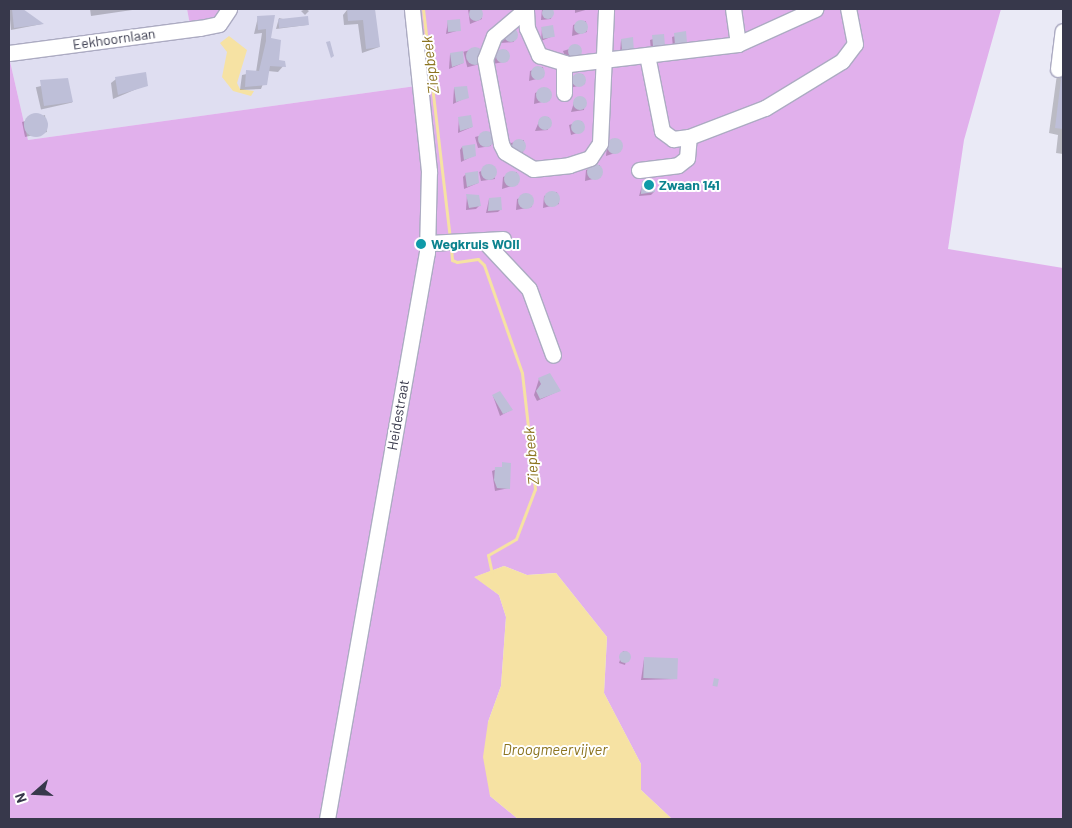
<!DOCTYPE html>
<html>
<head>
<meta charset="utf-8">
<style>
	body { margin:0 }
	#map { position:relative; width:1072px; height:828px; overflow:hidden; background:#eaeaf6; font-family:Barlow,sans-serif }
	div>[style] { position:absolute }
	.residential>* { inset:0; background:#dfdef1 }
	.green>* { inset:0; background:#e1b0ec }
	.water>* { inset:0; background:#f6e2a3 }
	.shadow>* { inset:0; background:#0003; transform-origin:0 0 }
	.stream>* { height:3px; margin:-1.5px; padding:0 1.5px; transform-origin:1.5px; border-radius:1.5px; background:#f6e2a3 }
	.building>* { inset:0; background:#bebfd8; transform-origin:0 0 }
	.round { border-radius:50% }
	.roads { filter:drop-shadow(1px 0 #acabc2) drop-shadow(-1px 0 #acabc2) drop-shadow(0 1px #acabc2) drop-shadow(0 -1px #acabc2) }
	.minor>* { height:15px; margin:-7.5px; padding:0 7.5px; transform-origin:7.5px; border-radius:7.5px; background:#fff }
	.dots>* { width:14px; height:14px; translate:-50% -50%; box-sizing:border-box; border:2px solid #fff; border-radius:50% }
	span { translate:-50% -50%; white-space:nowrap; text-align:center; line-height:1.15; -webkit-text-stroke:4px #fff; paint-order:stroke }
	.street-label { font-size:14px; color:#37384b }
	.culture-label { font-size:14px; color:#0d838f; font-weight:700 }
	.left { translate:0 -50%; text-align:left }
	.water-label { font-size:15px; color:#8c7420; font-style:italic }
	.frame { position:absolute; inset:0; border:10px solid #37384b; pointer-events:none }
	.north { position:absolute; left:10px; top:768px; width:50px; height:50px; -webkit-text-stroke:4px #fff; paint-order:stroke; rotate:251deg; font-size:14px; font-weight:700; line-height:20px; text-align:center; color:#37384b }
	.north::after { content:''; display:block; margin:auto; width:18px; height:22px; background:#37384b; clip-path:polygon(50% 0,100% 100%,50% 72%,0 100%) }
</style>
</head>
<body>
<div id="map">
	<div class="residential">
		<div style="clip-path:polygon(9px 9px,187px 9px,190px 24px,224px 9px,406px 9px,416px 86px,28px 140px,9px 57px)"></div>
	</div>
	<div class="green">
		<div style="clip-path:polygon(187px 9px,224px 9px,216px 20px,190px 25px)"></div>
		<div style="clip-path:polygon(418px 9px,1001px 9px,964px 140px,948px 249px,1063px 268px,1063px 819px,672px 819px,641px 790px,641px 764px,604px 693px,607px 637px,556px 573px,527px 575px,504px 566px,475px 577px,499px 595px,506px 617px,501px 686px,488px 722px,490px 796px,518px 819px,9px 819px,9px 57px,28px 140px,416px 86px,425px 167px,425px 233px,435px 234px,436px 167px)"></div>
	</div>
	<div class="water">
		<div style="clip-path:polygon(229px 36px,247px 50px,237px 83px,240px 89px,254px 91px,251px 96px,233px 91px,222px 77px,227px 52px,220px 43px)"></div>
		<div style="clip-path:polygon(504px 566px,527px 575px,556px 573px,607px 637px,604px 693px,641px 764px,641px 790px,672px 819px,518px 819px,490px 796px,483px 757px,488px 722px,501px 686px,506px 617px,499px 595px,474px 577px)"></div>
	</div>
	<div class="shadow">
		<div style="clip-path:polygon(9px 9px,20px 9px,42px 24px,11px 30px)"></div>
		<div style="clip-path:polygon(90px 9px,139px 9px,91px 16px)"></div>
		<div style="clip-path:polygon(306px 9px,309px 11px,305px 15px,301px 11px)"></div>
		<div style="clip-path:polygon(374px 9px,379px 47px,362px 53px,358px 24px,344px 25px,343px 15px,347px 10px)"></div>
		<div style="clip-path:polygon(468px 9px,480px 9px,482px 19px,470px 24px)"></div>
		<div style="clip-path:polygon(553px 9px,551px 19px,541px 20px,542px 9px)"></div>
		<div style="clip-path:polygon(575px 9px,589px 9px,575px 13px)"></div>
		<div style="clip-path:polygon(258px 17px,273px 17px,269px 39px,278px 61px,285px 64px,278px 72px,268px 71px,261px 89px,240px 90px,242px 75px,256px 72px,262px 33px,254px 34px)"></div>
		<div style="clip-path:polygon(279px 18px,307px 25px,276px 29px)"></div>
		<div style="clip-path:polygon(448px 21px,460px 30px,446px 34px)"></div>
		<div style="clip-path:polygon(586px 21px,587px 32px,572px 36px,573px 25px)"></div>
		<div style="clip-path:polygon(542px 28px,553px 36px,541px 41px)"></div>
		<div style="clip-path:polygon(515px 30px,514px 42px,501px 43px,506px 31px)"></div>
		<div style="clip-path:polygon(1063px 30px,1063px 154px,1056px 153px,1058px 135px,1049px 133px)"></div>
		<div style="clip-path:polygon(685px 33px,673px 47px,672px 37px)"></div>
		<div style="clip-path:polygon(663px 36px,664px 49px,651px 50px,650px 40px)"></div>
		<div style="clip-path:polygon(621px 40px,632px 51px,620px 53px)"></div>
		<div style="clip-path:polygon(579px 46px,581px 57px,567px 61px,563px 51px)"></div>
		<div style="left:478px;top:48px;width:16px;height:15px;rotate:76deg"></div>
		<div style="clip-path:polygon(507px 50px,508px 61px,493px 64px,495px 54px)"></div>
		<div style="clip-path:polygon(450px 54px,463px 63px,449px 69px)"></div>
		<div style="clip-path:polygon(543px 67px,544px 77px,529px 81px,530px 71px)"></div>
		<div style="clip-path:polygon(583px 74px,585px 84px,570px 88px,571px 79px)"></div>
		<div style="clip-path:polygon(116px 79px,146px 85px,113px 99px,111px 83px)"></div>
		<div style="left:67px;top:80px;width:23px;height:32px;rotate:77deg"></div>
		<div style="clip-path:polygon(454px 88px,467px 97px,453px 104px)"></div>
		<div style="clip-path:polygon(548px 88px,550px 100px,534px 104px,535px 93px)"></div>
		<div style="clip-path:polygon(585px 98px,584px 110px,571px 112px,575px 99px)"></div>
		<div style="clip-path:polygon(45px 115px,47px 132px,25px 137px,22px 122px)"></div>
		<div style="clip-path:polygon(549px 117px,548px 130px,535px 131px,540px 119px)"></div>
		<div style="clip-path:polygon(459px 118px,472px 127px,458px 133px)"></div>
		<div style="clip-path:polygon(582px 121px,583px 131px,571px 135px,569px 125px)"></div>
		<div style="clip-path:polygon(490px 133px,491px 146px,478px 148px,475px 137px)"></div>
		<div style="clip-path:polygon(524px 140px,523px 154px,508px 145px,511px 143px)"></div>
		<div style="clip-path:polygon(620px 140px,621px 151px,606px 156px,607px 145px)"></div>
		<div style="clip-path:polygon(462px 147px,475px 155px,461px 162px,460px 150px)"></div>
		<div style="clip-path:polygon(600px 165px,601px 177px,585px 181px,586px 170px)"></div>
		<div style="clip-path:polygon(493px 166px,495px 179px,481px 181px,479px 172px)"></div>
		<div style="clip-path:polygon(517px 172px,518px 184px,502px 189px,503px 177px)"></div>
		<div style="clip-path:polygon(466px 174px,478px 183px,464px 189px,463px 177px)"></div>
		<div style="clip-path:polygon(643px 182px,654px 192px,651px 195px,639px 196px)"></div>
		<div style="clip-path:polygon(557px 192px,559px 204px,543px 208px,544px 196px)"></div>
		<div style="clip-path:polygon(467px 195px,479px 206px,476px 209px,466px 210px)"></div>
		<div style="clip-path:polygon(530px 195px,532px 207px,516px 210px,517px 199px)"></div>
		<div style="clip-path:polygon(489px 199px,501px 209px,498px 212px,486px 213px)"></div>
		<div style="clip-path:polygon(539px 379px,559px 391px,537px 401px,534px 395px)"></div>
		<div style="clip-path:polygon(493px 396px,511px 410px,500px 416px)"></div>
		<div style="clip-path:polygon(510px 464px,509px 488px,495px 491px,492px 471px)"></div>
		<div style="clip-path:polygon(623px 651px,628px 652px,625px 665px,619px 663px)"></div>
		<div style="clip-path:polygon(644px 659px,677px 659px,676px 679px,641px 680px)"></div>
	</div>
	<div class="stream">
		<div style="left:423px;top:9px;width:231px;rotate:83.3deg"></div>
		<div style="left:451px;top:248px;width:12px;rotate:85deg"></div>
		<div style="left:452px;top:260px;width:5px;rotate:22deg"></div>
		<div style="left:457px;top:262px;width:21px;rotate:-8deg"></div>
		<div style="left:478px;top:259px;width:8px;rotate:45deg"></div>
		<div style="left:484px;top:265px;width:114px;rotate:70.6deg"></div>
		<div style="left:522px;top:373px;width:117px;rotate:83.6deg"></div>
		<div style="left:535px;top:489px;width:53px;rotate:110.8deg"></div>
		<div style="left:516px;top:539px;width:32px;rotate:150deg"></div>
		<div style="left:488px;top:555px;width:19px;rotate:78deg"></div>
	</div>
	<div class="building">
		<div class="round" style="left:469px;top:7px;width:14px;height:14px"></div>
		<div class="round" style="left:542px;top:7px;width:12px;height:12px"></div>
		<div style="clip-path:polygon(12px 9px,23px 9px,44px 24px,14px 28px)"></div>
		<div style="clip-path:polygon(347px 9px,375px 9px,380px 47px,366px 49px,363px 20px,348px 21px)"></div>
		<div style="clip-path:polygon(275px 15px,271px 38px,281px 40px,279px 60px,285px 61px,286px 67px,270px 66px,267px 85px,245px 87px,246px 70px,259px 71px,266px 41px,266px 29px,258px 30px,257px 16px)"></div>
		<div style="left:308px;top:16px;width:9px;height:30px;rotate:84deg"></div>
		<div style="left:460px;top:19px;width:12px;height:13px;rotate:85deg"></div>
		<div class="round" style="left:574px;top:20px;width:14px;height:14px"></div>
		<div style="left:553px;top:25px;width:12px;height:12px;rotate:81deg"></div>
		<div class="round" style="left:504px;top:28px;width:14px;height:14px"></div>
		<div style="clip-path:polygon(686px 31px,687px 43px,675px 45px,674px 33px)"></div>
		<div style="left:664px;top:34px;width:11px;height:12px;rotate:85deg"></div>
		<div style="clip-path:polygon(633px 37px,634px 52px,622px 50px,621px 39px)"></div>
		<div style="clip-path:polygon(330px 41px,334px 56px,331px 58px,326px 42px)"></div>
		<div class="round" style="left:568px;top:44px;width:14px;height:14px"></div>
		<div class="round" style="left:466px;top:47px;width:18px;height:18px"></div>
		<div class="round" style="left:496px;top:49px;width:14px;height:14px"></div>
		<div style="clip-path:polygon(463px 51px,464px 63px,452px 67px,450px 53px)"></div>
		<div class="round" style="left:531px;top:66px;width:14px;height:14px"></div>
		<div style="clip-path:polygon(1062px 71px,1063px 71px,1063px 129px,1055px 128px)"></div>
		<div style="clip-path:polygon(146px 72px,148px 86px,118px 95px,115px 77px)"></div>
		<div class="round" style="left:572px;top:73px;width:14px;height:14px"></div>
		<div style="clip-path:polygon(68px 78px,73px 102px,44px 106px,40px 80px)"></div>
		<div style="clip-path:polygon(467px 86px,469px 98px,456px 102px,454px 87px)"></div>
		<div class="round" style="left:536px;top:87px;width:16px;height:16px"></div>
		<div class="round" style="left:573px;top:96px;width:14px;height:14px"></div>
		<div class="round" style="left:24px;top:113px;width:24px;height:24px"></div>
		<div style="clip-path:polygon(471px 115px,473px 127px,460px 131px,458px 117px)"></div>
		<div class="round" style="left:538px;top:116px;width:14px;height:14px"></div>
		<div class="round" style="left:571px;top:120px;width:14px;height:14px"></div>
		<div class="round" style="left:478px;top:131px;width:16px;height:16px"></div>
		<div class="round" style="left:607px;top:138px;width:16px;height:16px"></div>
		<div class="round" style="left:512px;top:139px;width:14px;height:14px"></div>
		<div style="clip-path:polygon(475px 144px,476px 156px,464px 160px,462px 146px)"></div>
		<div class="round" style="left:587px;top:164px;width:16px;height:16px"></div>
		<div class="round" style="left:481px;top:164px;width:16px;height:16px"></div>
		<div style="clip-path:polygon(478px 171px,479px 183px,467px 187px,465px 173px)"></div>
		<div class="round" style="left:504px;top:171px;width:16px;height:16px"></div>
		<div style="clip-path:polygon(654px 180px,655px 192px,641px 194px,642px 181px)"></div>
		<div class="round" style="left:544px;top:191px;width:16px;height:16px"></div>
		<div class="round" style="left:518px;top:193px;width:16px;height:16px"></div>
		<div style="clip-path:polygon(466px 194px,479px 195px,481px 206px,469px 208px)"></div>
		<div style="clip-path:polygon(501px 197px,502px 210px,488px 211px,489px 198px)"></div>
		<div style="clip-path:polygon(550px 373px,561px 391px,540px 399px,536px 391px,541px 384px,538px 378px)"></div>
		<div style="clip-path:polygon(500px 391px,513px 410px,503px 414px,492px 395px)"></div>
		<div style="clip-path:polygon(502px 462px,511px 463px,510px 489px,497px 488px,494px 480px,495px 467px,502px 467px)"></div>
		<div class="round" style="left:619px;top:651px;width:12px;height:12px"></div>
		<div style="left:644px;top:657px;width:34px;height:21px;rotate:2deg"></div>
		<div style="left:714px;top:678px;width:5px;height:8px;rotate:11deg"></div>
	</div>
	<div class="roads">
		<div class="minor">
			<div style="left:526px;top:9px;width:42px;rotate:139.8deg"></div>
			<div style="left:494px;top:36px;width:25px;rotate:111deg"></div>
			<div style="left:485px;top:59px;width:86px;rotate:79.3deg"></div>
			<div style="left:501px;top:144px;width:9px;rotate:63deg"></div>
			<div style="left:505px;top:152px;width:33px;rotate:31deg"></div>
			<div style="left:533px;top:169px;width:36px;rotate:-6deg"></div>
			<div style="left:569px;top:165px;width:22px;rotate:-18deg"></div>
			<div style="left:590px;top:158px;width:18px;rotate:-56deg"></div>
			<div style="left:600px;top:143px;width:134px;rotate:-87.4deg"></div>
			<div style="left:526px;top:11px;width:17px;rotate:87deg"></div>
			<div style="left:527px;top:28px;width:30px;rotate:66deg"></div>
			<div style="left:539px;top:55px;width:31px;rotate:17deg"></div>
			<div style="left:569px;top:64px;width:170px;rotate:-6.7deg"></div>
			<div style="left:738px;top:44px;width:35px;rotate:-98deg"></div>
			<div style="left:738px;top:44px;width:85px;rotate:-24.4deg"></div>
			<div style="left:9px;top:53px;width:193px;rotate:-7.5deg"></div>
			<div style="left:200px;top:28px;width:19px;rotate:-12deg"></div>
			<div style="left:219px;top:24px;width:18px;rotate:-56deg"></div>
			<div style="left:647px;top:55px;width:77px;rotate:78.8deg"></div>
			<div style="left:662px;top:131px;width:14px;rotate:36deg"></div>
			<div style="left:673px;top:139px;width:16px;rotate:-7deg"></div>
			<div style="left:689px;top:137px;width:81px;rotate:-20.9deg"></div>
			<div style="left:765px;top:108px;width:90px;rotate:-31.4deg"></div>
			<div style="left:842px;top:61px;width:21px;rotate:-53deg"></div>
			<div style="left:855px;top:44px;width:36px;rotate:-101deg"></div>
			<div style="left:1058px;top:69px;width:38px;rotate:-83deg"></div>
			<div style="left:564px;top:93px;width:30px;rotate:-90deg"></div>
			<div style="left:639px;top:170px;width:39px;rotate:-7deg"></div>
			<div style="left:678px;top:165px;width:11px;rotate:-38deg"></div>
			<div style="left:687px;top:158px;width:21px;rotate:-85deg"></div>
			<div style="left:485px;top:242px;width:64px;rotate:46.9deg"></div>
			<div style="left:529px;top:289px;width:70px;rotate:70deg"></div>
			<div style="left:428px;top:243px;width:75px;rotate:-3.1deg"></div>
			<div style="left:327px;top:819px;width:576px;rotate:-80deg"></div>
			<div style="left:427px;top:252px;width:81px;rotate:-88.6deg"></div>
			<div style="left:429px;top:171px;width:163px;rotate:-96deg"></div>
		</div>
	</div>
	<div class="dots">
		<div style="left:649px;top:185px;background:#0f9aa8"></div>
		<div style="left:421px;top:244px;background:#0f9aa8"></div>
	</div>
	<div class="street-label">
		<span style="left:114px;top:39px;rotate:-8deg">Eekhoornlaan</span>
		<span style="left:398px;top:415px;rotate:-80deg">Heidestraat</span>
	</div>
	<div class="culture-label">
		<span class="left" style="left:659px;top:185px">Zwaan 141</span>
		<span class="left" style="left:431px;top:244px">Wegkruis WOII</span>
	</div>
	<div class="water-label">
		<span style="left:430px;top:65px;rotate:-97deg">Ziepbeek</span>
		<span style="left:531px;top:456px;rotate:-95deg">Ziepbeek</span>
		<span style="left:555px;top:750px">Droogmeervijver</span>
	</div>
	<div class="frame"></div>
	<div class="north">N</div>
</div>
</body>
</html>
